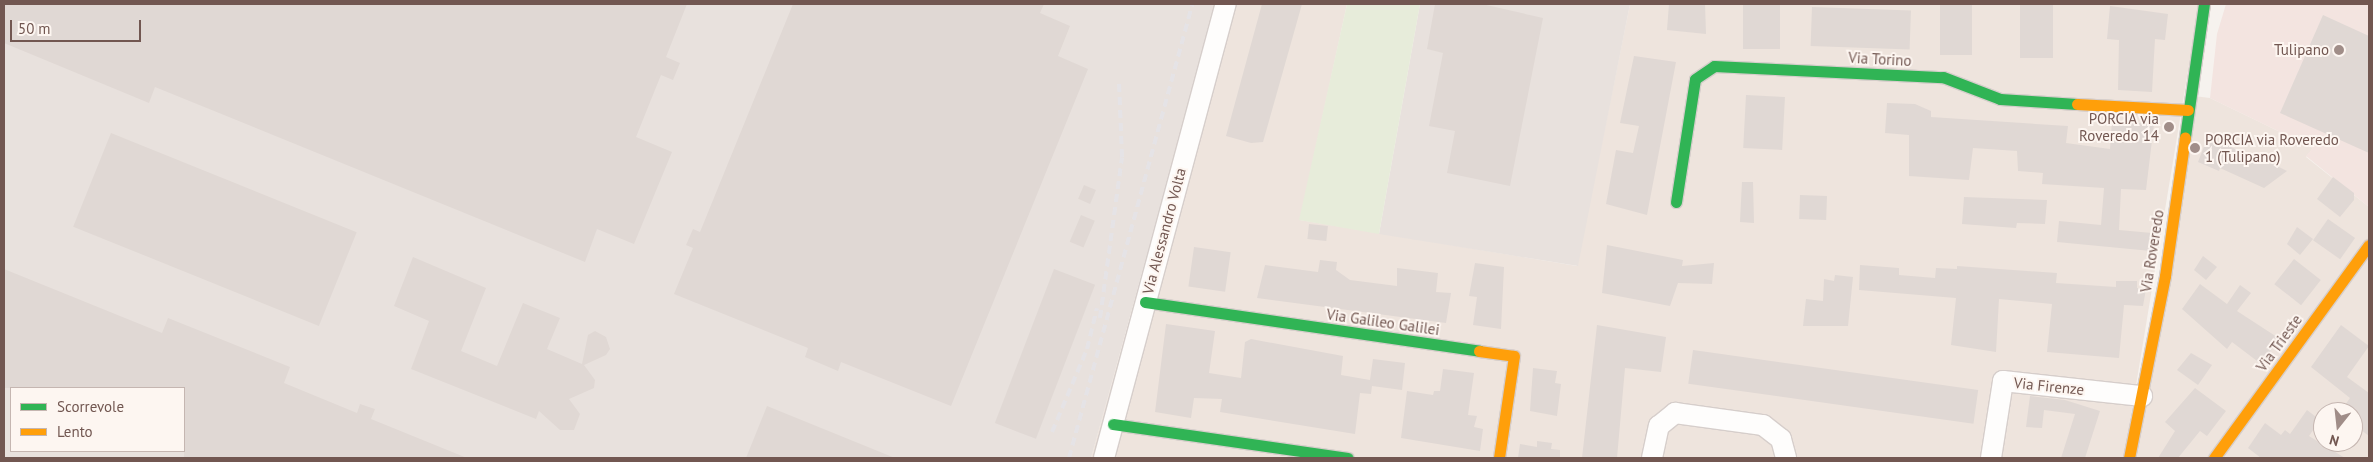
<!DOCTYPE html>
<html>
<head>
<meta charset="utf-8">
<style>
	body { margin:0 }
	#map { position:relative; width:2373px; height:462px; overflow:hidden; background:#f6f2ee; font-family:"PT Sans",sans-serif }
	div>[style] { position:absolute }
	.residential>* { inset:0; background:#eee4dd }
	.commercial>* { inset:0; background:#f3e4e0 }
	.industrial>* { inset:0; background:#e8e1dd }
	.green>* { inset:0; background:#e7ecda }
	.building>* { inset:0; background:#e0d8d4; transform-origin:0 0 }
	.roads { filter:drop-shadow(1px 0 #d6cecb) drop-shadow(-1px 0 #d6cecb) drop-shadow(0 1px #d6cecb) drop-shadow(0 -1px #d6cecb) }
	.street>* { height:20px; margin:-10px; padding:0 10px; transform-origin:10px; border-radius:10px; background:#fefdfc }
	.fast>* { height:11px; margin:-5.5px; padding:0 5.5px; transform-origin:5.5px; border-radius:5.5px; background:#30b455 }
	.slow>* { height:11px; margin:-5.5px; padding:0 5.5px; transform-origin:5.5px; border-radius:5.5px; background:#ff9f0a }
	.rail>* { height:4px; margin-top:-2px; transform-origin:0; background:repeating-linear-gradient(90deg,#e5e3e6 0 8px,transparent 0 13px) }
	.dots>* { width:14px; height:14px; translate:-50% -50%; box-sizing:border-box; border:2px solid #fdf6f1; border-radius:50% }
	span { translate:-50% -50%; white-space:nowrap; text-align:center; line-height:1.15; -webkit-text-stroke:4px #fdf6f1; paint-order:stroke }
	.poi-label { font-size:15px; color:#725751 }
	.right { translate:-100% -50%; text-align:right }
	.left { translate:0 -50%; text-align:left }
	.street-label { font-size:15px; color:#725751 }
	.frame { position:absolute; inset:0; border:5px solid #725751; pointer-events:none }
	.legend { position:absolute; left:10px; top:387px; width:175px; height:65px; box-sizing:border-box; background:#fdf6f1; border:1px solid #c5b6b1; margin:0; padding:6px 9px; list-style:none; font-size:15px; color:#725751 }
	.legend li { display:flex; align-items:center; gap:10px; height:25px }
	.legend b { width:25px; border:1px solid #c5b6b1 }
	.north { position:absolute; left:2313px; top:402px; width:50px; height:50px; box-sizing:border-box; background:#fdf6f1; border:1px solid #c5b6b1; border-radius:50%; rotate:196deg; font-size:14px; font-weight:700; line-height:20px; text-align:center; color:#725751 }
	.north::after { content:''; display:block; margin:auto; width:18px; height:22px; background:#a08d88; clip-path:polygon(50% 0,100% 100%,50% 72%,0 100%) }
	.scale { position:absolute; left:10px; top:20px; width:131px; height:22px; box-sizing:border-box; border:2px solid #725751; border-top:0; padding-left:6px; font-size:15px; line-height:18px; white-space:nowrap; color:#725751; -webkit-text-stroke:4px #fdf6f1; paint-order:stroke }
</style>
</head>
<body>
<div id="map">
	<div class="residential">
		<div style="clip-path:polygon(1216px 4px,1347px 4px,1300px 220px,1577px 266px,1630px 4px,2199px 4px,2124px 458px,1091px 458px)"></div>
		<div style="clip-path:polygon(evenodd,2194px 96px,2210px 98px,2313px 148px,2306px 157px,2369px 207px,2369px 458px,2135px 458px,2194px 96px,2323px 412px,2353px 412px,2353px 442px,2323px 442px,2323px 412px)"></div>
	</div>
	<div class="commercial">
		<div style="clip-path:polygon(2226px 4px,2369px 4px,2369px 207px,2306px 156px,2313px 148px,2210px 98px,2217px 34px)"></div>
	</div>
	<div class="industrial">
		<div style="clip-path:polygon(evenodd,4px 4px,1216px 4px,1091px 458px,4px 458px,4px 4px,11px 388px,184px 388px,184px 451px,11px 451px,11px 388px)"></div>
		<div style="clip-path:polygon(1420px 4px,1630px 4px,1578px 266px,1379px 234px)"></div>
	</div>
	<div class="green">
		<div style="clip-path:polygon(1347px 4px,1420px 4px,1379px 234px,1299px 220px)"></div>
	</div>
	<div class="building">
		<div style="clip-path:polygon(4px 4px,687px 4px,666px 57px,680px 63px,673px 80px,661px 75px,636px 137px,672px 152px,634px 244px,597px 229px,585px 262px,155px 87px,149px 103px,4px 43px)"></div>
		<div style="clip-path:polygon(793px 4px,1044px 4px,1040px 13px,1070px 26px,1058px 56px,1088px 69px,951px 406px,841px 362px,838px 371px,805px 357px,808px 348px,674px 294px,693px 248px,686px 245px,693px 229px,700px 232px)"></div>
		<div style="clip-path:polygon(1262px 4px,1302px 4px,1263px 142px,1251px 143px,1226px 136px)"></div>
		<div style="clip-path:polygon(1435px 4px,1482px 4px,1543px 18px,1510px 186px,1447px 173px,1455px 131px,1429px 126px,1443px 53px,1427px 49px)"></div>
		<div style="clip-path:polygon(1669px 4px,1705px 4px,1706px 34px,1667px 30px)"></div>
		<div style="left:1743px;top:4px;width:37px;height:45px"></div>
		<div style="left:1940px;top:4px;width:32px;height:51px"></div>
		<div style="left:2020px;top:4px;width:33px;height:54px"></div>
		<div style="clip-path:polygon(2110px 6px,2168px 14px,2165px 40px,2155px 39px,2152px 92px,2118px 90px,2119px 40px,2107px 39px)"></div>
		<div style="left:1812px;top:7px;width:99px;height:39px;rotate:2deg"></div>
		<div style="clip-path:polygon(2323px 15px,2369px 36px,2369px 153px,2280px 113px)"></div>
		<div style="clip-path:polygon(1634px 56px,1676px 62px,1647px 215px,1606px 204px,1616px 150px,1633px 153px,1639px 126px,1620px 123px)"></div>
		<div style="left:1746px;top:95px;width:39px;height:53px;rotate:3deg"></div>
		<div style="clip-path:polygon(1887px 103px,1915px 104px,1931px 111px,1931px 117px,2068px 126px,2066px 143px,2110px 149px,2112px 121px,2154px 124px,2146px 190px,2121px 189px,2119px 230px,2152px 233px,2151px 251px,2057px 242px,2059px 221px,2101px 225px,2104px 188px,2042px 184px,2043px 173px,2018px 171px,2017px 151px,1973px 148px,1969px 180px,1909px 176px,1909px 135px,1885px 133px)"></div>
		<div style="left:111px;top:133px;width:265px;height:101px;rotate:22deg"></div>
		<div style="clip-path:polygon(2208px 136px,2252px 157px,2253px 154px,2287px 171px,2264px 188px,2220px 168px,2219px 171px,2198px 162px)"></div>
		<div style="clip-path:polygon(2333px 177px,2354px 193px,2354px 200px,2340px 217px,2317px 199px)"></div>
		<div style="clip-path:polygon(1742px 182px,1753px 182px,1754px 223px,1740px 222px)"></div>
		<div style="left:1084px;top:185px;width:13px;height:15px;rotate:23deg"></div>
		<div style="left:1800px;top:195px;width:27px;height:24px;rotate:2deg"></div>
		<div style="clip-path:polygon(1964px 197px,2047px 200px,2045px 224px,2017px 223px,2016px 228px,1962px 224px)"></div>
		<div style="left:1081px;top:215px;width:15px;height:29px;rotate:23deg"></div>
		<div style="left:2328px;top:219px;width:33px;height:26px;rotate:35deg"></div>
		<div style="left:1309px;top:224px;width:19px;height:15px;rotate:6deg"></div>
		<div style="clip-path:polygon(2297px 227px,2313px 239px,2300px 255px,2287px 244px)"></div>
		<div style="clip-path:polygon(1607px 245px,1683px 260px,1682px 266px,1714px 263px,1712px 284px,1678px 283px,1670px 306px,1602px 293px)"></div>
		<div style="left:1194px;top:247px;width:37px;height:40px;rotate:8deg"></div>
		<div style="clip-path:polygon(2203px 256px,2217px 267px,2206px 280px,2194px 270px)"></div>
		<div style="clip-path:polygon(413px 257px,486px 288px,461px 351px,497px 366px,523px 303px,560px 318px,547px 349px,582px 364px,588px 335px,595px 331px,606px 337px,610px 349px,606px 355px,584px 365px,595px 380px,594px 388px,569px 399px,580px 414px,574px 430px,560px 430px,539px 411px,536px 419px,411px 369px,429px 321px,394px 306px)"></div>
		<div style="left:2294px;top:259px;width:34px;height:32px;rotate:38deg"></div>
		<div style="clip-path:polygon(1320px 260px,1337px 262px,1336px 270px,1350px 280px,1397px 286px,1397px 268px,1438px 273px,1436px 292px,1451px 293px,1446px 323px,1257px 298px,1265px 265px,1318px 272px)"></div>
		<div style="clip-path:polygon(1475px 263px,1504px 267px,1501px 329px,1473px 325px,1477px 297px,1469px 296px)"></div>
		<div style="clip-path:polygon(1860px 265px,1899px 268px,1899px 275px,1935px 278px,1936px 268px,1957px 269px,1957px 266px,2057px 273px,2056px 283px,2116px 287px,2116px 281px,2137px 281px,2137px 288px,2146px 289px,2143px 306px,2124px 305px,2119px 358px,2047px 352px,2052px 304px,1999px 299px,1996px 352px,1951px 345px,1956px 298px,1859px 290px)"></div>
		<div style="clip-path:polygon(4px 269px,162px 333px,168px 318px,290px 367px,284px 383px,357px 413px,360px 404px,375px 409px,371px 419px,467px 458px,184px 458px,184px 388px,4px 388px)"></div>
		<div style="left:1054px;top:269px;width:44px;height:165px;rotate:21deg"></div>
		<div style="clip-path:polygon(1835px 275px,1853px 277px,1848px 326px,1803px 326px,1806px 299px,1823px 301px,1824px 279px,1834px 281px)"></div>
		<div style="clip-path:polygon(2200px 284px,2227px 304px,2240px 285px,2251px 293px,2237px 311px,2280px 339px,2261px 364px,2232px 342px,2227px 349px,2182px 309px)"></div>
		<div style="clip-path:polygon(1166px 324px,1215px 331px,1209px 373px,1241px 378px,1245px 342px,1251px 339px,1343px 356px,1341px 375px,1370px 380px,1373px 359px,1405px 363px,1402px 390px,1372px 386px,1371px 394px,1360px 393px,1355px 434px,1220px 412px,1222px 399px,1194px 398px,1191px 418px,1155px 412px)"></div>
		<div style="clip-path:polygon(1597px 325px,1666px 337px,1661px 372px,1625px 368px,1617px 458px,1582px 458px)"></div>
		<div style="clip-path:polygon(2341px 325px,2369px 346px,2347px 377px,2369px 393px,2369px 436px,2353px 424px,2353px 412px,2340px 412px,2350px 398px,2311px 367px)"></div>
		<div style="left:1693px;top:350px;width:288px;height:34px;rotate:8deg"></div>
		<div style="clip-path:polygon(2191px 353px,2212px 365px,2198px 385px,2177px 370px)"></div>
		<div style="clip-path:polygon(1533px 368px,1557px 371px,1555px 383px,1561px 384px,1557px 416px,1530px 411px)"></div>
		<div style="clip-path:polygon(1443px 369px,1474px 373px,1468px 415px,1477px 416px,1474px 427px,1483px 429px,1480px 451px,1401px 438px,1407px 391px,1433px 395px,1434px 391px,1440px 391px)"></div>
		<div style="clip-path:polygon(2195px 388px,2226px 411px,2207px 436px,2200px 431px,2178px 458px,2158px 458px,2175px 431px,2165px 422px)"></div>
		<div style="clip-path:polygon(2030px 396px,2065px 400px,2100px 411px,2085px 458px,2061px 458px,2075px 414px,2044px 410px,2042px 428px,2026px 427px)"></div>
		<div style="clip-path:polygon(767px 406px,895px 458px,746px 458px)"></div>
		<div style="clip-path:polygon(2307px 410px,2320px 420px,2309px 436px,2345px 458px,2261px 458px,2248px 448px,2265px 423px,2281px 435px,2285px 430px,2290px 434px)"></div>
		<div style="clip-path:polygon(1537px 441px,1552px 443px,1551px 449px,1560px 450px,1560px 458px,1518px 458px,1520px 444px,1537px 447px)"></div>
	</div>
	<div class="roads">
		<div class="street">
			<div style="left:1104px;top:458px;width:470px;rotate:-75deg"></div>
			<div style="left:1652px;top:458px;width:33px;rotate:-78deg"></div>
			<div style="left:1659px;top:426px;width:21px;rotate:-39deg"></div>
			<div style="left:1675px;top:413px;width:89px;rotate:7.8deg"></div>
			<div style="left:1763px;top:425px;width:23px;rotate:38deg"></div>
			<div style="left:1781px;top:439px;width:20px;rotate:75deg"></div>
			<div style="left:1991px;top:458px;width:78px;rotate:-81.1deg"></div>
			<div style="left:2003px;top:381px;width:140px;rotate:6.2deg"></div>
		</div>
		<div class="fast">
			<div style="left:2185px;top:137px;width:134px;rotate:-81.9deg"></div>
			<div style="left:1676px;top:202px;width:124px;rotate:-81.2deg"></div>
			<div style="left:1695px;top:79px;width:23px;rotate:-34deg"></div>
			<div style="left:1714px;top:66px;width:229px;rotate:2.8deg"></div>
			<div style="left:1943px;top:77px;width:61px;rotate:21.1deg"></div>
			<div style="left:2000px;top:99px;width:77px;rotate:3.7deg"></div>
			<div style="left:1145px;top:302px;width:338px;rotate:8.3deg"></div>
			<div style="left:1113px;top:424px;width:237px;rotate:8.2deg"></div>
		</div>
		<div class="slow">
			<div style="left:2077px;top:104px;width:111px;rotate:3.1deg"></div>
			<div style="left:1479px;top:351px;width:35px;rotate:8deg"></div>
			<div style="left:1514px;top:356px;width:103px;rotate:98.4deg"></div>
			<div style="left:2129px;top:458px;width:186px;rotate:-78.8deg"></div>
			<div style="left:2165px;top:276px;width:140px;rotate:-81.8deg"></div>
			<div style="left:2214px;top:458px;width:263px;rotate:-54deg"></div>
		</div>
	</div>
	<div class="rail">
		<div style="left:1100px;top:318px;width:162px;rotate:-82.2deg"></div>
		<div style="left:1122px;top:157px;width:74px;rotate:-92.3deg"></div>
		<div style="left:1052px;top:432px;width:90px;rotate:-67.1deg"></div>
		<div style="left:1087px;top:349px;width:42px;rotate:-76.3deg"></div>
		<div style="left:1069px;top:458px;width:470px;rotate:-74.8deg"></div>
	</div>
	<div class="dots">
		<div style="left:2339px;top:50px;background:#a08d88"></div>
		<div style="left:2169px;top:127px;background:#a08d88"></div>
		<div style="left:2195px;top:148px;background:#a08d88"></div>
	</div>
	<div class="poi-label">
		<span class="right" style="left:2329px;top:50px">Tulipano</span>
		<span class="right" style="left:2159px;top:127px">PORCIA via<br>Roveredo 14</span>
		<span class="left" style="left:2205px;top:148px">PORCIA via Roveredo<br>1 (Tulipano)</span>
	</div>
	<div class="street-label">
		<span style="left:1880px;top:59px;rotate:3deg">Via Torino</span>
		<span style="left:1164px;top:231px;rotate:-75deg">Via Alessandro Volta</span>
		<span style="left:2152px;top:251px;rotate:-81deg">Via Roveredo</span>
		<span style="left:1383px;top:322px;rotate:8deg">Via Galileo Galilei</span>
		<span style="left:2279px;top:343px;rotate:-54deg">Via Trieste</span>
		<span style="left:2049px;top:386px;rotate:6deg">Via Firenze</span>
	</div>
	<div class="frame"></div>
	<ul class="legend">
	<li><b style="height:6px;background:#30b455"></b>Scorrevole</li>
	<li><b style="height:6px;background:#ff9f0a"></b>Lento</li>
	</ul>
	<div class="north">N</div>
	<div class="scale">50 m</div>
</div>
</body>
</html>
